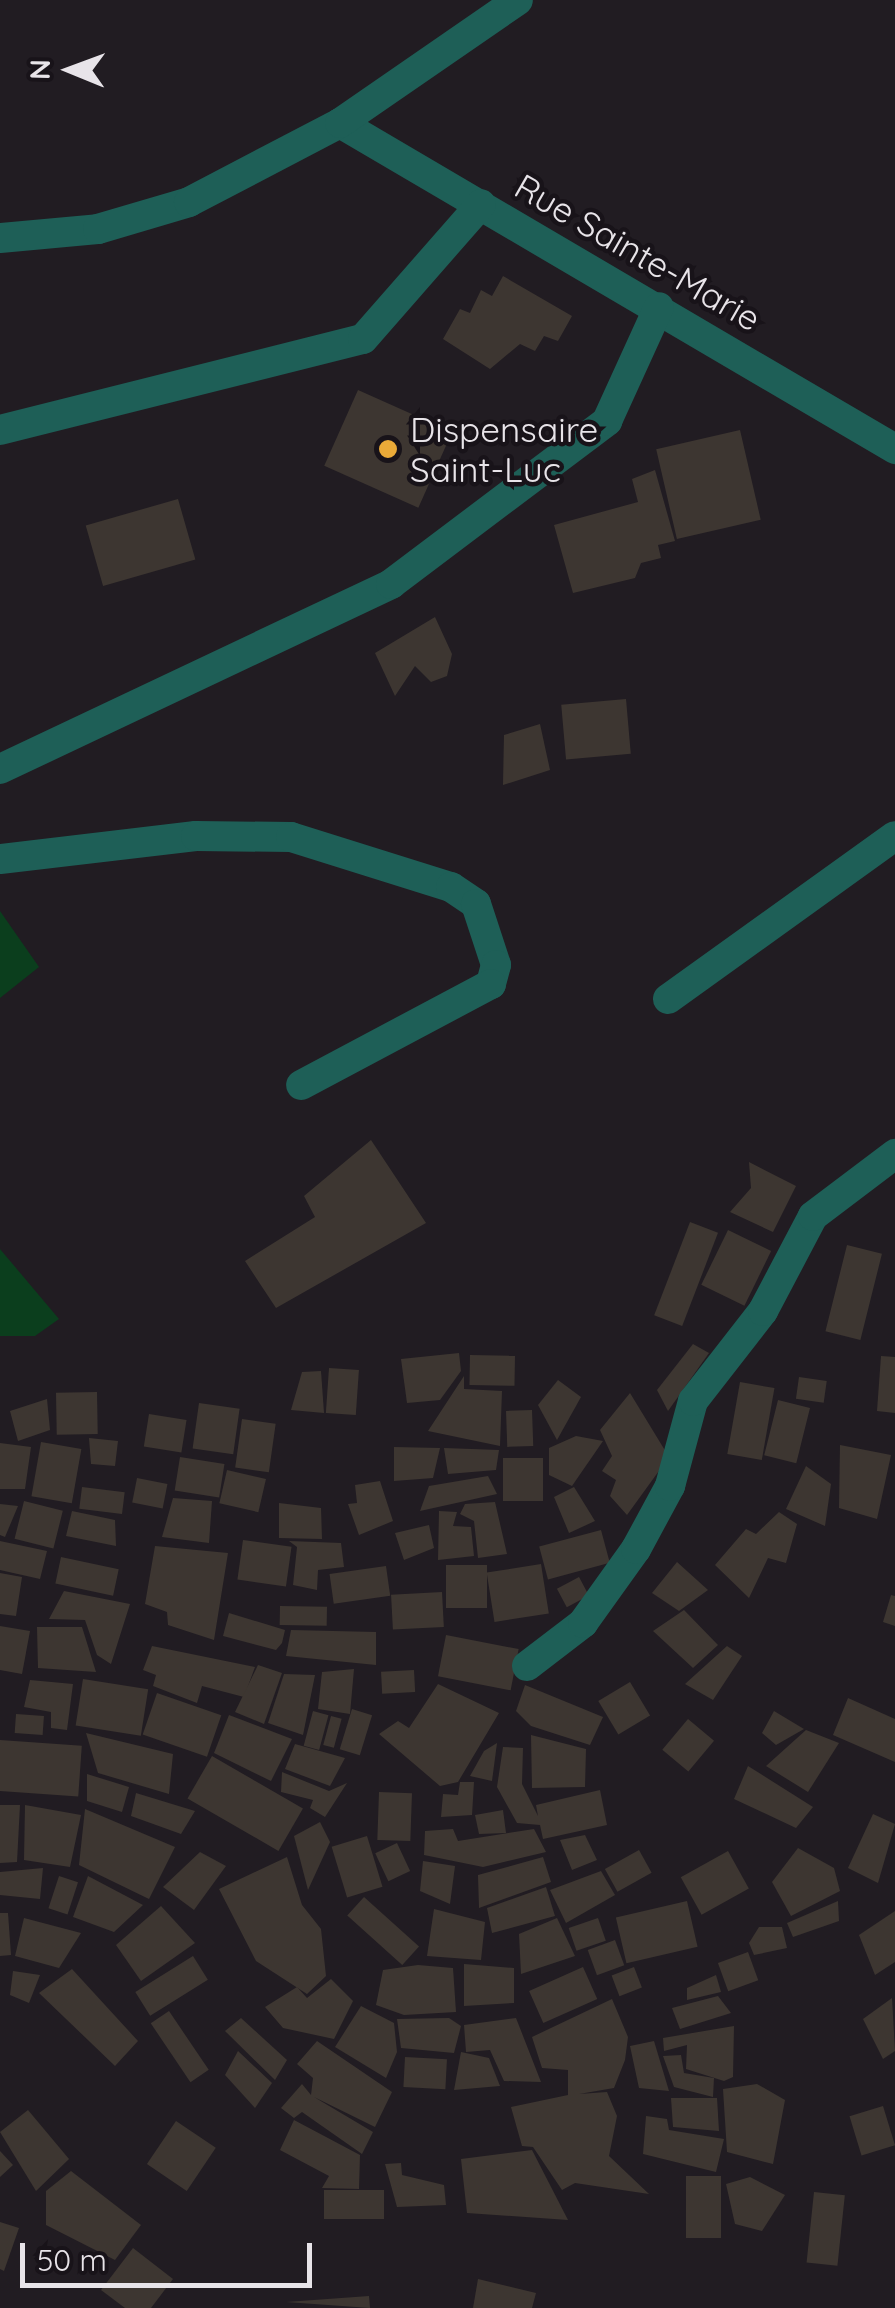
<!DOCTYPE html>
<html>
<head>
<meta charset="utf-8">
<style>
	body { margin:0 }
	#map { position:relative; width:895px; height:2308px; overflow:hidden; background:#211c22; font-family:Quicksand,sans-serif }
	div>[style] { position:absolute }
	.green>* { inset:0; background:#0b3e1d }
	.building>* { inset:0; background:#3d3631; transform-origin:0 0 }
	.minor>* { height:30px; margin:-15px; padding:0 15px; transform-origin:15px; border-radius:15px; background:#1e5f57 }
	.dots>* { width:28px; height:28px; translate:-50% -50%; box-sizing:border-box; border:5px solid #181319; border-radius:50% }
	span { translate:-50% -50%; white-space:nowrap; text-align:center; line-height:1.15; -webkit-text-stroke:9px #181319; paint-order:stroke }
	.street-label { font-size:35px; color:#e8e4e9 }
	.poi-label { font-size:35px; color:#e8e4e9 }
	.left { translate:0 -50%; text-align:left }
	.north { position:absolute; left:20px; top:20px; width:100px; height:100px; -webkit-text-stroke:8px #181319; paint-order:stroke; rotate:271deg; font-size:28px; font-weight:700; line-height:40px; text-align:center; color:#e8e4e9 }
	.north::after { content:''; display:block; margin:auto; width:35px; height:45px; background:#e8e4e9; clip-path:polygon(50% 0,100% 100%,50% 72%,0 100%) }
	.scale { position:absolute; left:20px; top:2243px; width:292px; height:45px; box-sizing:border-box; border:5px solid #e8e4e9; border-top:0; padding-left:12px; font-size:30px; line-height:35px; white-space:nowrap; color:#e8e4e9; -webkit-text-stroke:8px #181319; paint-order:stroke }
</style>
</head>
<body>
<div id="map">
	<div class="green">
		<div style="clip-path:polygon(0 911px,39px 967px,0 998px)"></div>
		<div style="clip-path:polygon(0 1249px,59px 1319px,35px 1336px,0 1336px)"></div>
	</div>
	<div class="building">
		<div style="clip-path:polygon(503px 276px,572px 316px,558px 341px,544px 336px,535px 351px,520px 344px,490px 369px,443px 339px,460px 309px,470px 313px,481px 290px,492px 296px)"></div>
		<div style="left:358px;top:390px;width:103px;height:83px;rotate:24deg"></div>
		<div style="left:740px;top:430px;width:92px;height:86px;rotate:77deg"></div>
		<div style="clip-path:polygon(655px 470px,675px 541px,658px 545px,661px 558px,641px 563px,635px 578px,573px 593px,554px 525px,638px 502px,632px 479px)"></div>
		<div style="left:178px;top:499px;width:63px;height:96px;rotate:74deg"></div>
		<div style="clip-path:polygon(435px 617px,452px 654px,447px 676px,431px 682px,415px 666px,395px 696px,375px 653px)"></div>
		<div style="left:626px;top:699px;width:55px;height:65px;rotate:85deg"></div>
		<div style="clip-path:polygon(540px 724px,550px 770px,503px 785px,504px 735px)"></div>
		<div style="clip-path:polygon(371px 1140px,426px 1223px,276px 1308px,245px 1261px,315px 1217px,304px 1196px)"></div>
		<div style="clip-path:polygon(749px 1162px,796px 1186px,773px 1232px,730px 1212px,751px 1188px)"></div>
		<div style="left:690px;top:1222px;width:30px;height:100px;rotate:21deg"></div>
		<div style="left:728px;top:1230px;width:48px;height:61px;rotate:26deg"></div>
		<div style="left:847px;top:1245px;width:36px;height:89px;rotate:14deg"></div>
		<div style="clip-path:polygon(693px 1344px,709px 1353px,668px 1411px,657px 1390px)"></div>
		<div style="clip-path:polygon(459px 1353px,461px 1371px,440px 1400px,407px 1403px,401px 1359px)"></div>
		<div style="left:470px;top:1355px;width:45px;height:30px;rotate:1deg"></div>
		<div style="clip-path:polygon(881px 1356px,895px 1357px,895px 1413px,877px 1411px)"></div>
		<div style="left:329px;top:1368px;width:30px;height:45px;rotate:4deg"></div>
		<div style="clip-path:polygon(321px 1371px,324px 1413px,291px 1410px,302px 1372px)"></div>
		<div style="clip-path:polygon(464px 1376px,464px 1389px,502px 1391px,500px 1446px,428px 1431px)"></div>
		<div style="left:799px;top:1377px;width:28px;height:22px;rotate:8deg"></div>
		<div style="clip-path:polygon(558px 1380px,581px 1397px,557px 1440px,538px 1405px)"></div>
		<div style="left:740px;top:1382px;width:35px;height:73px;rotate:10deg"></div>
		<div style="left:97px;top:1392px;width:42px;height:41px;rotate:89deg"></div>
		<div style="clip-path:polygon(630px 1393px,669px 1457px,627px 1515px,610px 1496px,616px 1480px,602px 1471px,612px 1456px,600px 1430px)"></div>
		<div style="clip-path:polygon(47px 1399px,50px 1430px,18px 1441px,10px 1411px)"></div>
		<div style="left:778px;top:1400px;width:33px;height:57px;rotate:14deg"></div>
		<div style="left:199px;top:1403px;width:41px;height:46px;rotate:8deg"></div>
		<div style="left:532px;top:1410px;width:36px;height:26px;rotate:88deg"></div>
		<div style="left:149px;top:1414px;width:38px;height:33px;rotate:9deg"></div>
		<div style="left:242px;top:1419px;width:34px;height:49px;rotate:8deg"></div>
		<div style="clip-path:polygon(576px 1436px,603px 1441px,572px 1486px,549px 1475px,549px 1448px)"></div>
		<div style="clip-path:polygon(89px 1438px,118px 1441px,115px 1466px,91px 1464px)"></div>
		<div style="left:41px;top:1442px;width:41px;height:55px;rotate:10deg"></div>
		<div style="clip-path:polygon(0 1443px,31px 1447px,25px 1489px,0 1489px)"></div>
		<div style="clip-path:polygon(840px 1445px,891px 1455px,877px 1519px,839px 1508px)"></div>
		<div style="clip-path:polygon(394px 1447px,440px 1448px,433px 1478px,394px 1481px)"></div>
		<div style="clip-path:polygon(444px 1448px,499px 1450px,496px 1470px,448px 1474px)"></div>
		<div style="left:180px;top:1457px;width:45px;height:34px;rotate:9deg"></div>
		<div style="left:503px;top:1458px;width:40px;height:43px"></div>
		<div style="clip-path:polygon(806px 1466px,831px 1484px,825px 1526px,786px 1509px)"></div>
		<div style="left:227px;top:1470px;width:40px;height:34px;rotate:13deg"></div>
		<div style="clip-path:polygon(488px 1476px,497px 1494px,420px 1511px,429px 1486px)"></div>
		<div style="left:137px;top:1478px;width:31px;height:25px;rotate:11deg"></div>
		<div style="clip-path:polygon(380px 1481px,393px 1521px,359px 1535px,348px 1504px,357px 1503px,355px 1485px)"></div>
		<div style="left:82px;top:1487px;width:43px;height:22px;rotate:7deg"></div>
		<div style="clip-path:polygon(574px 1487px,595px 1521px,569px 1533px,554px 1497px)"></div>
		<div style="clip-path:polygon(173px 1498px,212px 1501px,209px 1543px,162px 1537px)"></div>
		<div style="left:24px;top:1501px;width:40px;height:39px;rotate:14deg"></div>
		<div style="clip-path:polygon(495px 1502px,507px 1554px,478px 1558px,474px 1521px,460px 1514px,465px 1504px)"></div>
		<div style="clip-path:polygon(279px 1503px,321px 1508px,322px 1539px,279px 1538px)"></div>
		<div style="clip-path:polygon(0 1504px,18px 1506px,5px 1537px,0 1535px)"></div>
		<div style="clip-path:polygon(72px 1511px,115px 1520px,116px 1546px,66px 1536px)"></div>
		<div style="clip-path:polygon(439px 1511px,457px 1512px,453px 1526px,471px 1527px,474px 1556px,438px 1560px)"></div>
		<div style="clip-path:polygon(779px 1512px,797px 1524px,786px 1563px,768px 1558px,749px 1598px,715px 1565px,746px 1529px,756px 1534px)"></div>
		<div style="clip-path:polygon(429px 1525px,434px 1548px,404px 1560px,395px 1533px)"></div>
		<div style="left:601px;top:1530px;width:34px;height:64px;rotate:75deg"></div>
		<div style="left:243px;top:1540px;width:49px;height:40px;rotate:8deg"></div>
		<div style="clip-path:polygon(0 1541px,47px 1551px,40px 1579px,0 1570px)"></div>
		<div style="clip-path:polygon(289px 1541px,341px 1543px,344px 1567px,318px 1570px,317px 1590px,293px 1585px,297px 1547px)"></div>
		<div style="clip-path:polygon(155px 1546px,228px 1553px,214px 1640px,168px 1625px,167px 1612px,145px 1604px)"></div>
		<div style="left:61px;top:1557px;width:59px;height:27px;rotate:12deg"></div>
		<div style="clip-path:polygon(677px 1562px,708px 1590px,679px 1611px,652px 1593px)"></div>
		<div style="left:541px;top:1564px;width:50px;height:55px;rotate:81deg"></div>
		<div style="left:446px;top:1565px;width:41px;height:43px"></div>
		<div style="left:386px;top:1566px;width:30px;height:57px;rotate:82deg"></div>
		<div style="clip-path:polygon(0 1573px,22px 1577px,16px 1616px,0 1614px)"></div>
		<div style="left:579px;top:1577px;width:21px;height:25px;rotate:62deg"></div>
		<div style="clip-path:polygon(64px 1591px,130px 1604px,111px 1664px,97px 1655px,85px 1620px,49px 1619px)"></div>
		<div style="left:442px;top:1592px;width:35px;height:51px;rotate:87deg"></div>
		<div style="clip-path:polygon(891px 1595px,895px 1596px,895px 1626px,883px 1622px)"></div>
		<div style="left:280px;top:1606px;width:47px;height:19px;rotate:1deg"></div>
		<div style="clip-path:polygon(684px 1610px,718px 1645px,693px 1668px,653px 1631px)"></div>
		<div style="clip-path:polygon(229px 1613px,285px 1630px,282px 1643px,276px 1650px,223px 1636px)"></div>
		<div style="clip-path:polygon(0 1626px,30px 1631px,22px 1674px,0 1670px)"></div>
		<div style="clip-path:polygon(37px 1627px,82px 1627px,96px 1672px,38px 1668px)"></div>
		<div style="clip-path:polygon(291px 1630px,376px 1632px,376px 1665px,286px 1656px)"></div>
		<div style="left:446px;top:1635px;width:74px;height:42px;rotate:11deg"></div>
		<div style="clip-path:polygon(152px 1646px,255px 1667px,244px 1697px,202px 1686px,197px 1703px,153px 1686px,156px 1675px,143px 1670px)"></div>
		<div style="clip-path:polygon(727px 1646px,742px 1656px,713px 1700px,685px 1684px)"></div>
		<div style="clip-path:polygon(258px 1665px,282px 1673px,264px 1724px,235px 1712px)"></div>
		<div style="clip-path:polygon(354px 1669px,350px 1714px,318px 1709px,322px 1672px)"></div>
		<div style="left:414px;top:1670px;width:22px;height:33px;rotate:87deg"></div>
		<div style="clip-path:polygon(284px 1674px,315px 1675px,303px 1735px,268px 1723px)"></div>
		<div style="left:83px;top:1679px;width:66px;height:47px;rotate:9deg"></div>
		<div style="clip-path:polygon(30px 1680px,73px 1684px,67px 1730px,51px 1728px,51px 1712px,24px 1707px)"></div>
		<div style="left:630px;top:1682px;width:39px;height:37px;rotate:59deg"></div>
		<div style="clip-path:polygon(438px 1684px,499px 1713px,458px 1782px,440px 1786px,379px 1734px,398px 1721px,409px 1728px)"></div>
		<div style="clip-path:polygon(525px 1685px,603px 1717px,590px 1745px,531px 1726px,516px 1711px)"></div>
		<div style="left:157px;top:1693px;width:68px;height:44px;rotate:19deg"></div>
		<div style="clip-path:polygon(848px 1698px,895px 1719px,895px 1762px,833px 1735px)"></div>
		<div style="left:352px;top:1709px;width:21px;height:42px;rotate:17deg"></div>
		<div style="left:313px;top:1711px;width:16px;height:36px;rotate:15deg"></div>
		<div style="clip-path:polygon(774px 1711px,804px 1729px,776px 1745px,762px 1733px)"></div>
		<div style="left:16px;top:1714px;width:28px;height:19px;rotate:4deg"></div>
		<div style="clip-path:polygon(229px 1715px,292px 1739px,271px 1781px,214px 1753px)"></div>
		<div style="left:331px;top:1716px;width:11px;height:30px;rotate:15deg"></div>
		<div style="left:688px;top:1719px;width:34px;height:40px;rotate:40deg"></div>
		<div style="clip-path:polygon(806px 1730px,839px 1743px,808px 1792px,766px 1766px)"></div>
		<div style="clip-path:polygon(86px 1733px,173px 1754px,169px 1794px,98px 1773px)"></div>
		<div style="clip-path:polygon(531px 1735px,586px 1749px,585px 1787px,532px 1788px)"></div>
		<div style="left:0;top:1740px;width:82px;height:51px;rotate:4deg"></div>
		<div style="clip-path:polygon(497px 1743px,492px 1781px,470px 1776px,484px 1751px)"></div>
		<div style="clip-path:polygon(295px 1744px,345px 1758px,330px 1786px,285px 1769px)"></div>
		<div style="clip-path:polygon(503px 1747px,523px 1748px,522px 1784px,538px 1816px,536px 1805px,600px 1790px,607px 1825px,543px 1839px,540px 1825px,517px 1823px,497px 1787px)"></div>
		<div style="left:212px;top:1756px;width:105px;height:49px;rotate:30deg"></div>
		<div style="clip-path:polygon(748px 1766px,813px 1807px,796px 1828px,734px 1799px)"></div>
		<div style="clip-path:polygon(282px 1772px,329px 1791px,347px 1783px,325px 1817px,310px 1808px,313px 1800px,281px 1792px)"></div>
		<div style="clip-path:polygon(87px 1774px,129px 1787px,122px 1812px,87px 1801px)"></div>
		<div style="clip-path:polygon(460px 1782px,474px 1782px,472px 1815px,441px 1817px,443px 1794px,458px 1795px)"></div>
		<div style="left:379px;top:1792px;width:33px;height:48px;rotate:2deg"></div>
		<div style="clip-path:polygon(136px 1793px,195px 1811px,181px 1834px,131px 1816px)"></div>
		<div style="clip-path:polygon(0 1805px,20px 1805px,17px 1862px,0 1863px)"></div>
		<div style="clip-path:polygon(25px 1805px,81px 1815px,70px 1867px,24px 1860px)"></div>
		<div style="clip-path:polygon(85px 1809px,175px 1847px,149px 1899px,79px 1865px)"></div>
		<div style="clip-path:polygon(503px 1810px,506px 1833px,479px 1834px,475px 1815px)"></div>
		<div style="clip-path:polygon(873px 1814px,895px 1824px,878px 1883px,848px 1868px)"></div>
		<div style="clip-path:polygon(320px 1822px,330px 1842px,308px 1890px,294px 1836px)"></div>
		<div style="clip-path:polygon(453px 1829px,458px 1841px,534px 1829px,546px 1852px,483px 1867px,424px 1855px,425px 1831px)"></div>
		<div style="clip-path:polygon(585px 1835px,597px 1860px,572px 1870px,560px 1840px)"></div>
		<div style="left:367px;top:1836px;width:53px;height:37px;rotate:73deg"></div>
		<div style="left:397px;top:1843px;width:31px;height:24px;rotate:65deg"></div>
		<div style="clip-path:polygon(798px 1848px,834px 1868px,840px 1891px,791px 1916px,772px 1882px)"></div>
		<div style="left:639px;top:1850px;width:26px;height:39px;rotate:61deg"></div>
		<div style="left:728px;top:1851px;width:43px;height:54px;rotate:61deg"></div>
		<div style="clip-path:polygon(200px 1852px,226px 1866px,194px 1910px,163px 1887px)"></div>
		<div style="clip-path:polygon(287px 1857px,302px 1905px,321px 1929px,326px 1976px,307px 1994px,256px 1961px,219px 1889px)"></div>
		<div style="clip-path:polygon(543px 1857px,551px 1882px,479px 1908px,478px 1875px)"></div>
		<div style="clip-path:polygon(423px 1861px,455px 1866px,450px 1904px,420px 1891px)"></div>
		<div style="clip-path:polygon(43px 1868px,40px 1899px,0 1895px,0 1872px)"></div>
		<div style="clip-path:polygon(601px 1871px,615px 1895px,566px 1923px,550px 1890px)"></div>
		<div style="left:59px;top:1876px;width:20px;height:34px;rotate:18deg"></div>
		<div style="clip-path:polygon(88px 1876px,143px 1905px,114px 1932px,73px 1917px)"></div>
		<div style="clip-path:polygon(546px 1887px,555px 1916px,492px 1933px,487px 1908px)"></div>
		<div style="left:364px;top:1897px;width:74px;height:25px;rotate:42deg"></div>
		<div style="left:687px;top:1901px;width:47px;height:73px;rotate:77deg"></div>
		<div style="clip-path:polygon(838px 1901px,839px 1921px,793px 1937px,787px 1923px)"></div>
		<div style="clip-path:polygon(161px 1906px,195px 1943px,141px 1981px,116px 1945px)"></div>
		<div style="clip-path:polygon(434px 1909px,485px 1922px,481px 1960px,427px 1956px)"></div>
		<div style="clip-path:polygon(895px 1911px,895px 1962px,875px 1975px,859px 1935px)"></div>
		<div style="clip-path:polygon(0 1913px,8px 1913px,11px 1955px,0 1956px)"></div>
		<div style="clip-path:polygon(24px 1918px,81px 1933px,59px 1968px,15px 1956px)"></div>
		<div style="clip-path:polygon(557px 1918px,575px 1956px,521px 1974px,519px 1934px)"></div>
		<div style="left:598px;top:1918px;width:24px;height:31px;rotate:71deg"></div>
		<div style="clip-path:polygon(759px 1927px,782px 1927px,787px 1948px,754px 1955px,749px 1943px)"></div>
		<div style="left:615px;top:1940px;width:27px;height:29px;rotate:70deg"></div>
		<div style="left:748px;top:1952px;width:30px;height:32px;rotate:70deg"></div>
		<div style="left:193px;top:1956px;width:28px;height:68px;rotate:58deg"></div>
		<div style="clip-path:polygon(464px 1964px,514px 1968px,514px 2003px,464px 2006px)"></div>
		<div style="clip-path:polygon(418px 1965px,453px 1968px,456px 2012px,404px 2015px,376px 2005px,383px 1970px)"></div>
		<div style="left:583px;top:1967px;width:35px;height:59px;rotate:66deg"></div>
		<div style="left:634px;top:1967px;width:22px;height:24px;rotate:69deg"></div>
		<div style="clip-path:polygon(72px 1969px,138px 2041px,115px 2066px,39px 1993px)"></div>
		<div style="clip-path:polygon(13px 1971px,40px 1975px,29px 2003px,10px 1995px)"></div>
		<div style="clip-path:polygon(716px 1975px,721px 1992px,687px 2000px,687px 1988px)"></div>
		<div style="clip-path:polygon(331px 1979px,353px 2001px,334px 2039px,283px 2028px,265px 2007px,297px 1987px,307px 1998px)"></div>
		<div style="clip-path:polygon(718px 1996px,731px 2013px,680px 2029px,672px 2008px)"></div>
		<div style="clip-path:polygon(892px 1998px,895px 2051px,883px 2059px,863px 2019px)"></div>
		<div style="clip-path:polygon(612px 1999px,628px 2037px,625px 2060px,614px 2088px,579px 2094px,607px 2092px,617px 2116px,609px 2156px,649px 2194px,575px 2183px,562px 2190px,533px 2147px,522px 2146px,511px 2107px,568px 2095px,568px 2070px,542px 2068px,532px 2037px)"></div>
		<div style="clip-path:polygon(361px 2006px,394px 2023px,397px 2052px,386px 2078px,335px 2047px)"></div>
		<div style="left:169px;top:2011px;width:71px;height:22px;rotate:56deg"></div>
		<div style="clip-path:polygon(241px 2018px,287px 2060px,275px 2080px,225px 2031px)"></div>
		<div style="clip-path:polygon(449px 2018px,461px 2026px,454px 2053px,401px 2048px,397px 2019px)"></div>
		<div style="clip-path:polygon(516px 2018px,541px 2082px,504px 2081px,490px 2050px,466px 2052px,464px 2025px)"></div>
		<div style="clip-path:polygon(734px 2026px,733px 2077px,724px 2081px,686px 2069px,687px 2045px,664px 2051px,663px 2038px)"></div>
		<div style="clip-path:polygon(317px 2041px,392px 2092px,375px 2127px,314px 2097px,373px 2132px,362px 2154px,302px 2112px,294px 2118px,281px 2108px,302px 2084px,311px 2095px,313px 2078px,297px 2064px)"></div>
		<div style="clip-path:polygon(654px 2041px,669px 2091px,639px 2088px,630px 2046px)"></div>
		<div style="clip-path:polygon(238px 2051px,272px 2083px,255px 2108px,225px 2075px)"></div>
		<div style="clip-path:polygon(461px 2052px,489px 2058px,500px 2086px,454px 2090px)"></div>
		<div style="clip-path:polygon(681px 2055px,684px 2073px,714px 2078px,713px 2097px,674px 2087px,663px 2056px)"></div>
		<div style="left:405px;top:2057px;width:42px;height:30px;rotate:3deg"></div>
		<div style="clip-path:polygon(757px 2084px,785px 2100px,773px 2164px,727px 2152px,723px 2089px)"></div>
		<div style="clip-path:polygon(671px 2098px,717px 2098px,719px 2131px,673px 2127px)"></div>
		<div style="left:883px;top:2106px;width:41px;height:35px;rotate:73deg"></div>
		<div style="clip-path:polygon(28px 2110px,69px 2159px,36px 2191px,0 2132px)"></div>
		<div style="clip-path:polygon(646px 2116px,667px 2119px,669px 2130px,724px 2139px,716px 2172px,643px 2154px)"></div>
		<div style="clip-path:polygon(294px 2120px,360px 2155px,359px 2189px,322px 2188px,329px 2176px,280px 2150px)"></div>
		<div style="left:176px;top:2121px;width:48px;height:52px;rotate:34deg"></div>
		<div style="clip-path:polygon(532px 2150px,568px 2220px,467px 2213px,461px 2159px)"></div>
		<div style="clip-path:polygon(0 2151px,13px 2165px,0 2177px)"></div>
		<div style="clip-path:polygon(401px 2163px,402px 2175px,444px 2185px,446px 2205px,397px 2207px,385px 2164px)"></div>
		<div style="clip-path:polygon(71px 2171px,141px 2225px,115px 2260px,46px 2225px,46px 2191px)"></div>
		<div style="left:721px;top:2176px;width:62px;height:35px;rotate:90deg"></div>
		<div style="clip-path:polygon(750px 2177px,785px 2195px,762px 2231px,735px 2224px,726px 2184px)"></div>
		<div style="left:384px;top:2190px;width:29px;height:60px;rotate:90deg"></div>
		<div style="left:814px;top:2192px;width:31px;height:71px;rotate:6deg"></div>
		<div style="clip-path:polygon(0 2222px,19px 2228px,4px 2271px,0 2269px)"></div>
		<div style="clip-path:polygon(133px 2248px,173px 2279px,151px 2308px,125px 2308px,101px 2290px)"></div>
		<div style="clip-path:polygon(478px 2279px,536px 2293px,532px 2308px,473px 2308px)"></div>
		<div style="clip-path:polygon(369px 2296px,370px 2308px,286px 2302px)"></div>
	</div>
	<div class="minor">
		<div style="left:340px;top:123px;width:644px;rotate:30.43deg"></div>
		<div style="left:0;top:238px;width:98px;rotate:-5.2deg"></div>
		<div style="left:98px;top:229px;width:95px;rotate:-16.5deg"></div>
		<div style="left:189px;top:202px;width:170px;rotate:-27.6deg"></div>
		<div style="left:340px;top:123px;width:216px;rotate:-34.6deg"></div>
		<div style="left:0;top:430px;width:374px;rotate:-14.1deg"></div>
		<div style="left:363px;top:339px;width:179px;rotate:-48.8deg"></div>
		<div style="left:0;top:769px;width:433px;rotate:-25.3deg"></div>
		<div style="left:391px;top:584px;width:271px;rotate:-37deg"></div>
		<div style="left:607px;top:421px;width:125px;rotate:-65.5deg"></div>
		<div style="left:0;top:859px;width:197px;rotate:-6.7deg"></div>
		<div style="left:196px;top:836px;width:95px;rotate:0.6deg"></div>
		<div style="left:291px;top:837px;width:168px;rotate:17.4deg"></div>
		<div style="left:451px;top:887px;width:30px;rotate:34deg"></div>
		<div style="left:476px;top:904px;width:64px;rotate:71.8deg"></div>
		<div style="left:496px;top:965px;width:20px;rotate:105deg"></div>
		<div style="left:491px;top:984px;width:215px;rotate:152deg"></div>
		<div style="left:668px;top:999px;width:279px;rotate:-35.7deg"></div>
		<div style="left:527px;top:1666px;width:71px;rotate:-37.5deg"></div>
		<div style="left:583px;top:1623px;width:91px;rotate:-54.4deg"></div>
		<div style="left:636px;top:1549px;width:72px;rotate:-61.6deg"></div>
		<div style="left:670px;top:1486px;width:88px;rotate:-74.9deg"></div>
		<div style="left:693px;top:1401px;width:114px;rotate:-52.1deg"></div>
		<div style="left:763px;top:1311px;width:107px;rotate:-62.2deg"></div>
		<div style="left:813px;top:1216px;width:103px;rotate:-37.1deg"></div>
	</div>
	<div class="dots">
		<div style="left:388px;top:449px;background:#eaaa38"></div>
	</div>
	<div class="street-label">
		<span style="left:638px;top:252px;rotate:30deg">Rue Sainte-Marie</span>
	</div>
	<div class="poi-label">
		<span class="left" style="left:410px;top:449px">Dispensaire<br>Saint-Luc</span>
	</div>
	<div class="north">N</div>
	<div class="scale">50 m</div>
</div>
</body>
</html>
